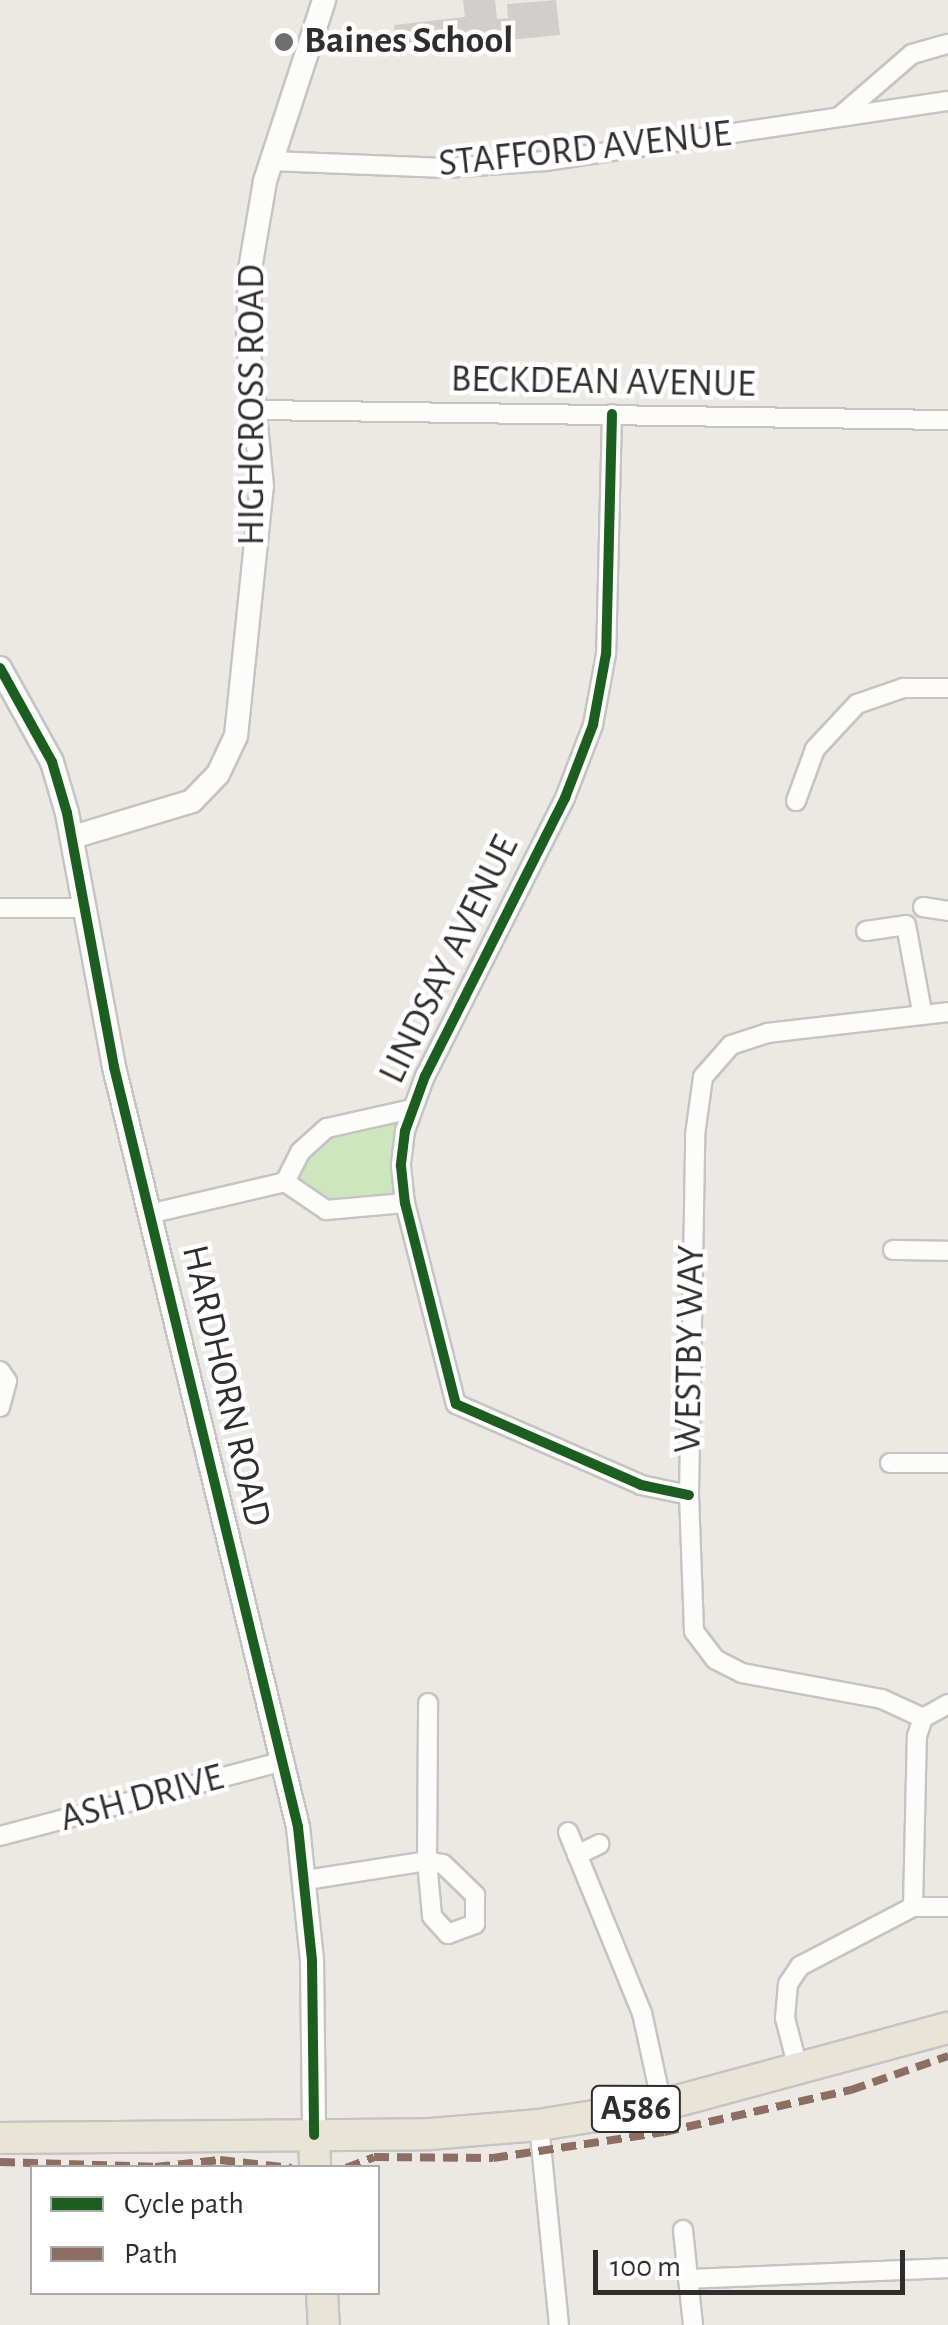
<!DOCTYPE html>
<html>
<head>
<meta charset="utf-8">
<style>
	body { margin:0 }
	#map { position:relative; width:948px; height:2325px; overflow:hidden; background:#ece8e4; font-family:"Alegreya Sans",sans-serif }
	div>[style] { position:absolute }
	.green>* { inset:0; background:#cee6be }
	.building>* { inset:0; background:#d1cecb }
	.roads { filter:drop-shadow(2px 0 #c5c4c5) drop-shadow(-2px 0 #c5c4c5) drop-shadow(0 2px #c5c4c5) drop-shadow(0 -2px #c5c4c5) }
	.minor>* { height:18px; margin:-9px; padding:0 9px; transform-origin:9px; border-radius:9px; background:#fcfcfb }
	.tertiary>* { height:22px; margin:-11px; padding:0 11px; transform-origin:11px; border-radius:11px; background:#fcfcfb }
	.primary>* { height:30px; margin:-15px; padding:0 15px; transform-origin:15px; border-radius:15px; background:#e8e4d6 }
	.quiet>* { height:8px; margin-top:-4px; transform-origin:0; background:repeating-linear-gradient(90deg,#8d6e63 0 15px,transparent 0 23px) }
	.cycleway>* { height:10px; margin:-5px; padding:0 5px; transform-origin:5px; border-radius:5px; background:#1b5e20 }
	.dots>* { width:28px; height:28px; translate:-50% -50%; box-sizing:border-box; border:5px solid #fff; border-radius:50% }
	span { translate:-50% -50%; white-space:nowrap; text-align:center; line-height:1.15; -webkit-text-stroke:9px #fff; paint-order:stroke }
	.shield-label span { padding:2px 8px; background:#fff; border:2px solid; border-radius:8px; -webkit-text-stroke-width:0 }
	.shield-label { font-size:35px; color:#2e2e2e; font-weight:700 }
	.poi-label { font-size:38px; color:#2e2e2e; font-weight:700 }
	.left { translate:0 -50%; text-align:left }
	.street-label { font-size:38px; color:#2e2e2e }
	.legend { position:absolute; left:30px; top:2165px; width:350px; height:130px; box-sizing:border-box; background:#fff; border:2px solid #ababab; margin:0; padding:12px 18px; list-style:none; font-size:30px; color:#2e2e2e }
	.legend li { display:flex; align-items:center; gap:20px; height:50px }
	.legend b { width:50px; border:2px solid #ababab }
	.scale { position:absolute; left:593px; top:2250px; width:312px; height:45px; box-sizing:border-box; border:5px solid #2e2e2e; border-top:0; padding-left:12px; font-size:30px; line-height:35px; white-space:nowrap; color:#2e2e2e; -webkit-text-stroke:8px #fff; paint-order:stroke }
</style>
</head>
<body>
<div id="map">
	<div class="green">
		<div style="clip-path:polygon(412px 1109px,405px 1203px,340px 1211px,285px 1182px,308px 1143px)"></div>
	</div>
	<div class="building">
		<div style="clip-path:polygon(463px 0,495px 0,497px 19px,508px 18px,507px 4px,556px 0,560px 35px,397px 51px,394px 25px,465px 17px)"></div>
	</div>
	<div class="roads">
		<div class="minor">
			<div style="left:839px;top:117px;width:96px;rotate:-40.8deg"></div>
			<div style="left:912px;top:54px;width:37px;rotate:-16deg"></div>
			<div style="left:271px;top:161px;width:175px;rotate:2.3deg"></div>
			<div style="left:446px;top:168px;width:100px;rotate:-4deg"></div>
			<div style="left:546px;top:161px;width:406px;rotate:-8.5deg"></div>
			<div style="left:257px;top:410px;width:691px;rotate:0.83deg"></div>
			<div style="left:612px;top:414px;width:240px;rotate:91.4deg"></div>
			<div style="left:606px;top:654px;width:72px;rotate:100.4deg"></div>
			<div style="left:593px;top:725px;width:78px;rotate:111deg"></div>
			<div style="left:565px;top:798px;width:311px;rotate:116.7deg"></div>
			<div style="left:425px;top:1076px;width:59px;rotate:110deg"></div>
			<div style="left:405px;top:1131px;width:35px;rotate:97deg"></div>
			<div style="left:401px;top:1166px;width:37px;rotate:84deg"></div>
			<div style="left:405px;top:1203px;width:207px;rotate:75.8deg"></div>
			<div style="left:456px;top:1404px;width:202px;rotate:23.6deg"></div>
			<div style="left:641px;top:1485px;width:49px;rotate:11.8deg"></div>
			<div style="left:796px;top:801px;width:55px;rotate:-69.9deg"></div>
			<div style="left:815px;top:749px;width:62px;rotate:-47deg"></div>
			<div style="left:857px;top:704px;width:49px;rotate:-19.2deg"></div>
			<div style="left:903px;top:688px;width:45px"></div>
			<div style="left:923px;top:907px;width:25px;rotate:9deg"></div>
			<div style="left:0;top:908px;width:85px"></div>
			<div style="left:866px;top:931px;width:40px;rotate:-8.5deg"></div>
			<div style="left:906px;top:925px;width:87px;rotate:79.5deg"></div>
			<div style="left:285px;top:1182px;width:50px;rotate:34.3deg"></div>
			<div style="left:326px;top:1210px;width:79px;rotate:-5.1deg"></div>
			<div style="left:153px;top:1213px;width:136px;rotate:-13.2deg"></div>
			<div style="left:285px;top:1182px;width:34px;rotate:-63deg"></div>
			<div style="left:300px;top:1152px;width:36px;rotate:-42deg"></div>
			<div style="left:327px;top:1128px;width:87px;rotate:-12.6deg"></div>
			<div style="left:893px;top:1250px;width:55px;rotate:1deg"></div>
			<div style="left:0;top:1371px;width:12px;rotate:55deg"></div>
			<div style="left:7px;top:1381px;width:27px;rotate:105deg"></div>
			<div style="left:890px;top:1463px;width:58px"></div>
			<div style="left:923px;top:1718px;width:45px;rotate:-155.1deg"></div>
			<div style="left:882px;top:1699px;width:142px;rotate:-169.5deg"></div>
			<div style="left:742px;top:1673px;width:30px;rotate:-153deg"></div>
			<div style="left:715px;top:1659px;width:35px;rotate:-127deg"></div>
			<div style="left:694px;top:1631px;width:136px;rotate:-92.1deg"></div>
			<div style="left:689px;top:1495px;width:360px;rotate:-89deg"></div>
			<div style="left:695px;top:1135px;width:59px;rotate:-82.1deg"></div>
			<div style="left:703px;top:1077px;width:43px;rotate:-48.8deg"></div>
			<div style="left:731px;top:1045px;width:38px;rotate:-18deg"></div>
			<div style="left:767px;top:1033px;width:182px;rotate:-6.6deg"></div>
			<div style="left:568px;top:1832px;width:196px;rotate:67.8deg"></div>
			<div style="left:642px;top:2013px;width:94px;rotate:77.7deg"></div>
			<div style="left:0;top:1836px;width:294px;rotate:-14.8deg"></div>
			<div style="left:577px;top:1855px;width:25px;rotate:-26deg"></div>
			<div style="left:306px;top:1880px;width:122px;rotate:-8.9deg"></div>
			<div style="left:427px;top:1861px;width:16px;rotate:11deg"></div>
			<div style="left:443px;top:1864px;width:45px;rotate:44.1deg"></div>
			<div style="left:475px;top:1895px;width:29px;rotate:90deg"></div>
			<div style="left:475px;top:1924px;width:29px;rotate:160deg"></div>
			<div style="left:448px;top:1934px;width:24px;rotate:-132deg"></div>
			<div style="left:432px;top:1916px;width:55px;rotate:-95.2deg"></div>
			<div style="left:427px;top:1861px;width:158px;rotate:-89.6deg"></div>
			<div style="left:913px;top:1907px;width:35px"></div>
			<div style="left:799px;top:2072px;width:56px;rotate:-104.5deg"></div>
			<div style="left:785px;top:2018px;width:34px;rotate:-85deg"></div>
			<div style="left:788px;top:1984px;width:22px;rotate:-56deg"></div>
			<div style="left:800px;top:1966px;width:127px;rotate:-27.6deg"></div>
			<div style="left:913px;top:1907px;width:171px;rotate:-88.7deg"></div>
			<div style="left:917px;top:1736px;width:19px;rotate:-72deg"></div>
			<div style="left:923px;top:1718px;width:29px;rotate:-29deg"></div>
			<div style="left:539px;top:2125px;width:201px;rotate:84.3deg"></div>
			<div style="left:683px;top:2230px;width:96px;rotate:84deg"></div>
			<div style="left:688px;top:2279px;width:260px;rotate:-2.4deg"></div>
		</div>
		<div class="tertiary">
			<div style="left:0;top:668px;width:107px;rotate:61deg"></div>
			<div style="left:52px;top:762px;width:53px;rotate:73.6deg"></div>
			<div style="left:67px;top:813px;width:258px;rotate:79.5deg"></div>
			<div style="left:114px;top:1067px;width:782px;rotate:76.39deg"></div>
			<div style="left:298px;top:1827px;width:135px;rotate:84deg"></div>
			<div style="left:312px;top:1961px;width:174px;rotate:89.3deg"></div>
			<div style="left:73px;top:837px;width:124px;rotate:-16.8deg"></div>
			<div style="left:192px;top:801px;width:37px;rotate:-46deg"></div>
			<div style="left:218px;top:774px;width:42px;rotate:-64.7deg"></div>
			<div style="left:236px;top:736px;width:251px;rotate:-84.1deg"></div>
			<div style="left:262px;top:486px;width:145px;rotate:-95.6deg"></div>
			<div style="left:248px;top:342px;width:73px;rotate:-88.4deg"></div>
			<div style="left:250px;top:269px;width:89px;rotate:-80.3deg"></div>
			<div style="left:265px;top:181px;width:190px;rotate:-71.9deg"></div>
		</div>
		<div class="primary">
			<div style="left:314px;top:2135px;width:33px;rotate:88deg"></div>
			<div style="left:0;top:2138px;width:430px;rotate:-0.5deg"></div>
			<div style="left:430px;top:2134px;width:109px;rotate:-4.7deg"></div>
			<div style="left:539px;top:2125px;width:125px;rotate:-9.2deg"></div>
			<div style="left:662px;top:2105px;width:296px;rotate:-15.1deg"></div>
			<div style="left:322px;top:2292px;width:33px;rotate:87deg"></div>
		</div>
	</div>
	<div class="quiet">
		<div style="left:0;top:2162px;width:155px;rotate:1.8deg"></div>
		<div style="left:155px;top:2167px;width:65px;rotate:-6.1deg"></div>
		<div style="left:220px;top:2160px;width:72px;rotate:6.3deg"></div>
		<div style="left:346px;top:2168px;width:30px;rotate:-21deg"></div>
		<div style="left:374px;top:2157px;width:119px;rotate:0.5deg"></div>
		<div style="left:493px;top:2158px;width:173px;rotate:-8.6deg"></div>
		<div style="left:664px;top:2132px;width:192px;rotate:-12.7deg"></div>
		<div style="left:851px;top:2090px;width:103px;rotate:-19.3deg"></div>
	</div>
	<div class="cycleway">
		<div style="left:612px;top:414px;width:240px;rotate:91.4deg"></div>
		<div style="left:606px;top:654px;width:72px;rotate:100.4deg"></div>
		<div style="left:593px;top:725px;width:78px;rotate:111deg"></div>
		<div style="left:565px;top:798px;width:311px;rotate:116.7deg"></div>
		<div style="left:425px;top:1076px;width:59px;rotate:110deg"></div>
		<div style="left:405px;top:1131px;width:35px;rotate:97deg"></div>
		<div style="left:401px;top:1166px;width:37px;rotate:84deg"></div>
		<div style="left:405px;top:1203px;width:207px;rotate:75.8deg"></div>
		<div style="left:456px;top:1404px;width:202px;rotate:23.6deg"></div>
		<div style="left:641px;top:1485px;width:49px;rotate:11.8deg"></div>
		<div style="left:0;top:668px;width:107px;rotate:61deg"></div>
		<div style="left:52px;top:762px;width:53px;rotate:73.6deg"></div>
		<div style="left:67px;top:813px;width:258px;rotate:79.5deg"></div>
		<div style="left:114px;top:1067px;width:782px;rotate:76.39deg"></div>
		<div style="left:298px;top:1827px;width:135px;rotate:84deg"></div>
		<div style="left:312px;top:1961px;width:174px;rotate:89.3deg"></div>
	</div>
	<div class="dots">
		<div style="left:284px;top:42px;background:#706f6e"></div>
	</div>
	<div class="shield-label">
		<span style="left:636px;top:2109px">A586</span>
	</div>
	<div class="poi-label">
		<span class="left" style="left:304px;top:42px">Baines School</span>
	</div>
	<div class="street-label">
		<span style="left:585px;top:150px;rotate:-6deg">STAFFORD AVENUE</span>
		<span style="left:603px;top:383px;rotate:1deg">BECKDEAN AVENUE</span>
		<span style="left:253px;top:405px;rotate:-90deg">HIGHCROSS ROAD</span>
		<span style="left:450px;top:960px;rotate:-64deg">LINDSAY AVENUE</span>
		<span style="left:691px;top:1349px;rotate:-89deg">WESTBY WAY</span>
		<span style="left:225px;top:1386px;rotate:77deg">HARDHORN ROAD</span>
		<span style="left:142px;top:1799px;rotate:-15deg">ASH DRIVE</span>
	</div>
	<ul class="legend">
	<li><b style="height:12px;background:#1b5e20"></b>Cycle path</li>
	<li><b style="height:12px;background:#8d6e63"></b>Path</li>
	</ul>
	<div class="scale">100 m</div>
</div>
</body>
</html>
